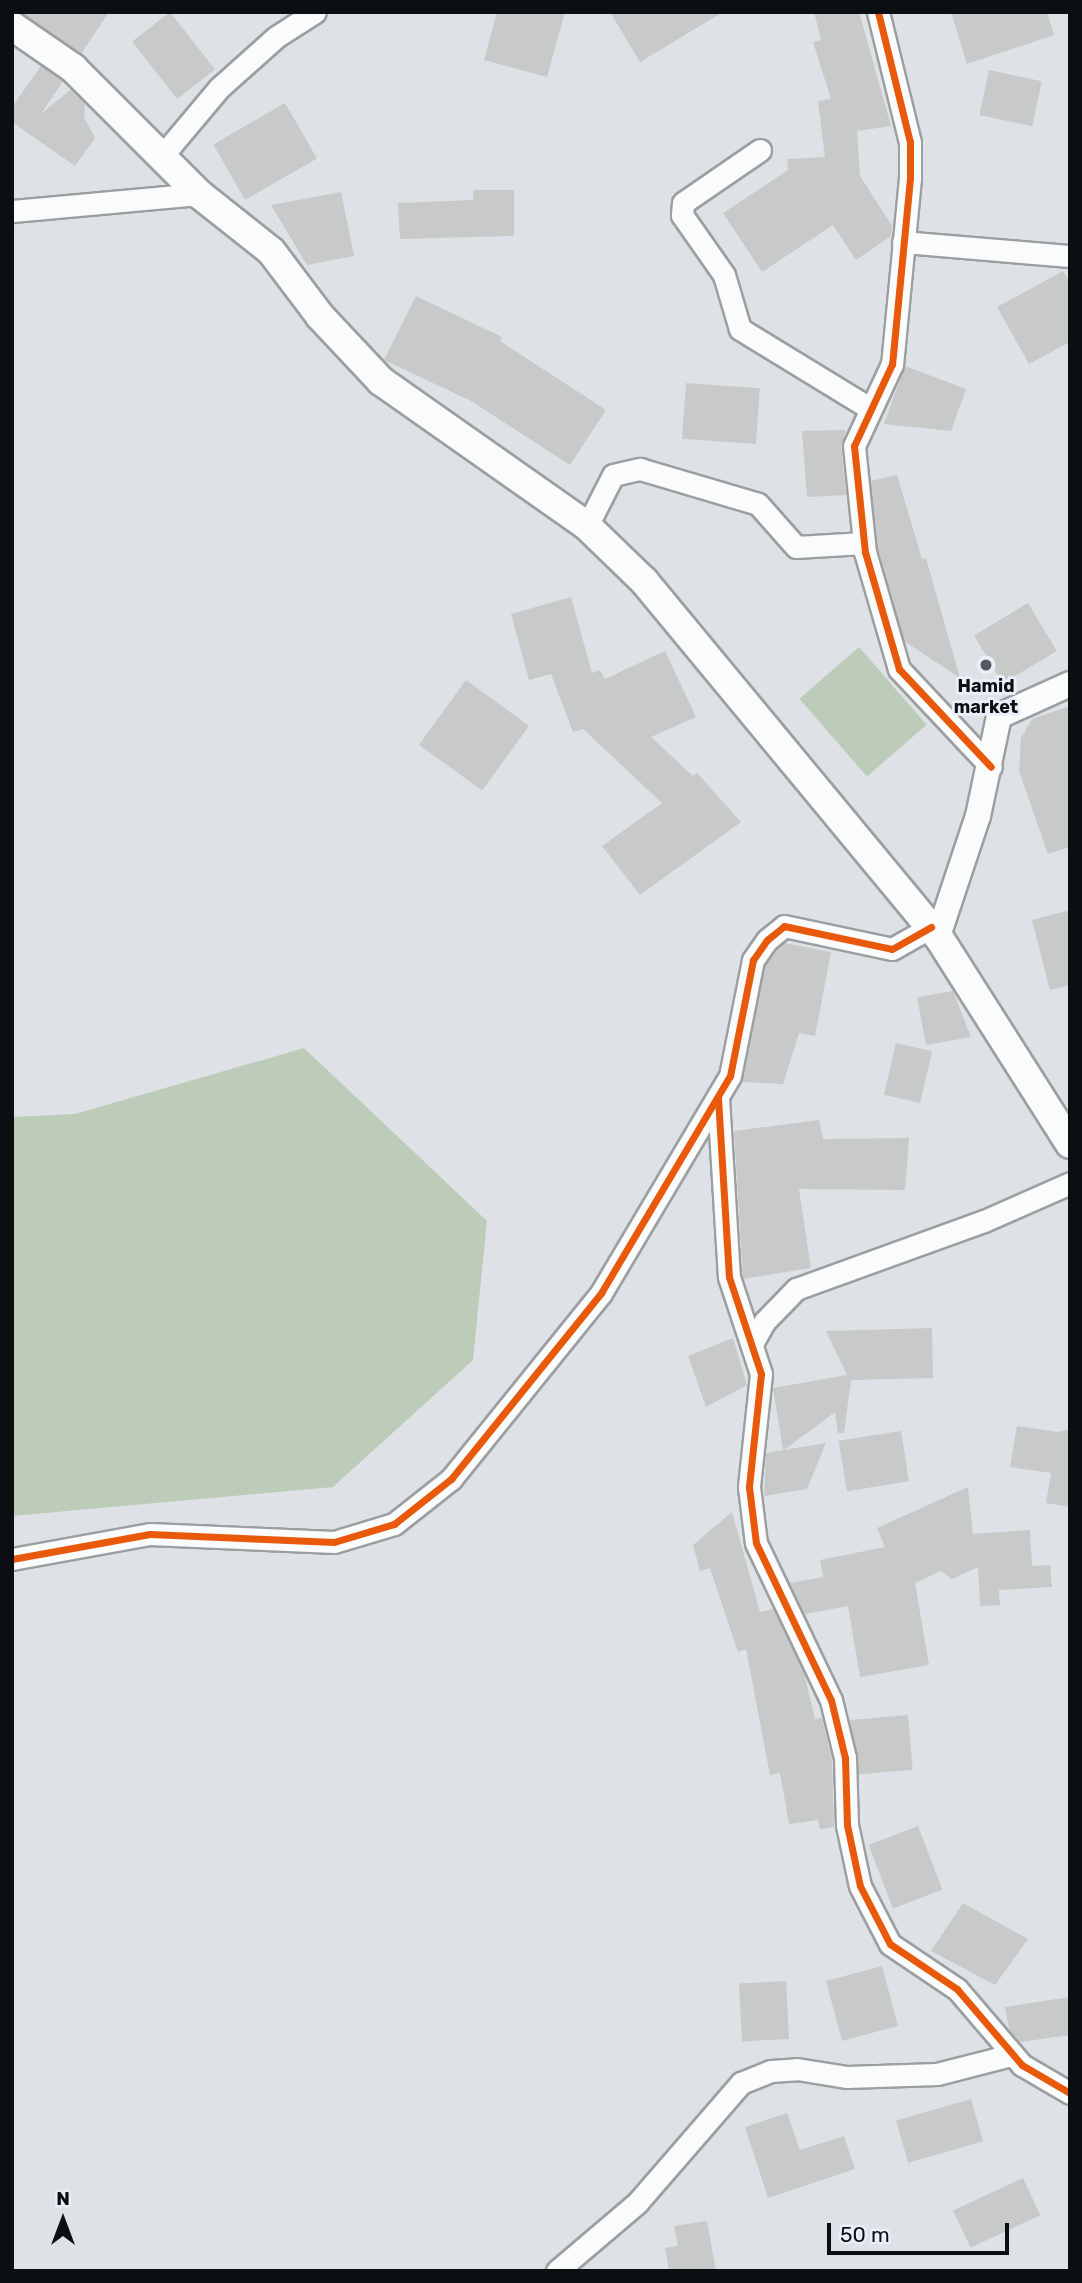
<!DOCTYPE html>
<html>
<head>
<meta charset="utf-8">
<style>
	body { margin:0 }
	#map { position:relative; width:1082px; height:2283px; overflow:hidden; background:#dee2e6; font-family:Rubik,sans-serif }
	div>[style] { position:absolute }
	.green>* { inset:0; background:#bcccb9; transform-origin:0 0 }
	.building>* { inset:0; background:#c8c9c9; transform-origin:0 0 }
	.roads { filter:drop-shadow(2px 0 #9c9fa2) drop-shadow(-2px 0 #9c9fa2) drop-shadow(0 2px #9c9fa2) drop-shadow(0 -2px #9c9fa2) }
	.minor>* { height:21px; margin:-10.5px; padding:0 10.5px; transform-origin:10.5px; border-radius:10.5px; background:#fafbfb }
	.tertiary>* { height:24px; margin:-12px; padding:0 12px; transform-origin:12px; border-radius:12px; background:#fafbfb }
	.secondary>* { height:28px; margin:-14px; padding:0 14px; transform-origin:14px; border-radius:14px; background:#fafbfb }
	.cycleway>* { height:7px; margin:-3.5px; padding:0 3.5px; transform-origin:3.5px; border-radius:3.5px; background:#e8590c }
	.dots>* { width:19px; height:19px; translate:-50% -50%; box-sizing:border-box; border:4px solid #e8eff8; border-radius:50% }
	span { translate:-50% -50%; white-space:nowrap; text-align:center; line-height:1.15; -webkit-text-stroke:6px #e8eff8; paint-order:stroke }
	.poi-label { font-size:18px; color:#0c0f11; font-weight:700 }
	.frame { position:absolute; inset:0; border:14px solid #0c0f11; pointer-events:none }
	.north { position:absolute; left:28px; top:2185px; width:70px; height:70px; -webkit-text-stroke:5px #e8eff8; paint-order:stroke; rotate:0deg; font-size:19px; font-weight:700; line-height:28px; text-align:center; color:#0c0f11 }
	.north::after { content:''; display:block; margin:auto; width:24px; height:32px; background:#0c0f11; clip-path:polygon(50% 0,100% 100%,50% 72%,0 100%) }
	.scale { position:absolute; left:827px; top:2223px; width:182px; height:32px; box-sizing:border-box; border:4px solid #0c0f11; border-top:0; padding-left:9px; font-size:21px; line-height:24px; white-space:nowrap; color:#0c0f11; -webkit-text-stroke:5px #e8eff8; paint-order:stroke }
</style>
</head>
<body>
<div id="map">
	<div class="green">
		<div style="left:859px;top:647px;width:103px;height:79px;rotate:49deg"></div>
		<div style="clip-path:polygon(304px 1048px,487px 1221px,473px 1360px,333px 1487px,12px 1516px,12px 1117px,75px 1114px)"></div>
	</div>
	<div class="building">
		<div style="clip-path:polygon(21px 12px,109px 12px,81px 54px)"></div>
		<div style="left:170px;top:12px;width:73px;height:48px;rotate:52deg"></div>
		<div style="clip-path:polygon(497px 12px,565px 12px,547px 77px,484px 60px)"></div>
		<div style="clip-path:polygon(610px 12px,723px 12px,640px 62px)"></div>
		<div style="clip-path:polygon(814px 12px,859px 12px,891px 126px,857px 131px,860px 176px,892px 226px,891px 236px,856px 260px,833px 225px,762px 272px,723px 213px,788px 170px,787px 159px,825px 157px,818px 101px,831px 99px,813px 42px,821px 40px)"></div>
		<div style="clip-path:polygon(951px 12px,1047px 12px,1054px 35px,967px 64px)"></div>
		<div style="clip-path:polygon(41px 66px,63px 81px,41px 114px,70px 90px,85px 103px,84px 117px,95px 138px,75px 166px,12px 122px,12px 107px)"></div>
		<div style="left:989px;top:70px;width:54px;height:46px;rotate:12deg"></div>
		<div style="left:285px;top:103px;width:64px;height:83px;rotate:60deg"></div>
		<div style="clip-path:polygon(473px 190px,514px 190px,514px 236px,400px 239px,398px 203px,473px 200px)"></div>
		<div style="clip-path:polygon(341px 192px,354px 256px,307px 265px,271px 205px)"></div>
		<div style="clip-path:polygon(1063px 271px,1070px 282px,1070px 342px,1029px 364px,997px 307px)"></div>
		<div style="clip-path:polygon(416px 296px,502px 337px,500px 341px,606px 410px,570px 465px,471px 401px,384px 360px)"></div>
		<div style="clip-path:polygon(905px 366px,966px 389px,951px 431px,884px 424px)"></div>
		<div style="left:686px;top:383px;width:74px;height:56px;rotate:4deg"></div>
		<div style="clip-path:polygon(846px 430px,841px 447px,846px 495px,807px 497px,802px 431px)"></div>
		<div style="clip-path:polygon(897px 475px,922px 559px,926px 558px,960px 678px,904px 641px,878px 549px,871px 481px)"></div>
		<div style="clip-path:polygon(571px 597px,592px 673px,600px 670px,605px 679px,665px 651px,696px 717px,651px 737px,693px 776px,697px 773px,741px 822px,640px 895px,602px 846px,662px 803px,583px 729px,573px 732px,551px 674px,529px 680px,511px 614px)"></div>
		<div style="left:1028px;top:603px;width:56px;height:63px;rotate:59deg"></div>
		<div style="left:466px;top:680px;width:78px;height:80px;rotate:36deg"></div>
		<div style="clip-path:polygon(1070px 706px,1070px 847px,1048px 854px,1019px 771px,1021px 738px,1032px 719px)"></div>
		<div style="clip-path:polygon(1070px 910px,1070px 985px,1050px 990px,1032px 920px)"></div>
		<div style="clip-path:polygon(784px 943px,831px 952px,815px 1036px,799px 1033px,783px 1084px,742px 1082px,765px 965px)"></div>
		<div style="clip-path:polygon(953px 991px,971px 1037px,926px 1045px,917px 997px)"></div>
		<div style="left:896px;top:1043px;width:37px;height:53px;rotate:13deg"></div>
		<div style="clip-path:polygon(819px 1120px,823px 1139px,909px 1138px,905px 1190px,799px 1189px,811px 1268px,743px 1279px,734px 1131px)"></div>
		<div style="clip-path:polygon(932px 1328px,933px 1378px,851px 1380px,844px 1433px,838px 1433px,835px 1412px,784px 1450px,826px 1443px,807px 1489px,764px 1496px,766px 1453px,783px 1450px,773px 1388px,847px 1375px,826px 1331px)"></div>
		<div style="clip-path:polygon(733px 1338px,747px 1385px,706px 1407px,688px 1356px)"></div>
		<div style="clip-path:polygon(1017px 1426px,1058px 1432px,1070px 1429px,1070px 1507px,1046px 1503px,1051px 1473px,1010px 1467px)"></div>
		<div style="left:901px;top:1431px;width:51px;height:63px;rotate:81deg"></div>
		<div style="clip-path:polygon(968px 1487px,973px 1534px,1030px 1530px,1032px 1566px,1050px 1565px,1052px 1587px,999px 1590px,1000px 1605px,980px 1606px,978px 1567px,952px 1579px,941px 1571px,915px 1583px,929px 1665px,860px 1677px,848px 1606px,805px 1614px,790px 1583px,823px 1577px,820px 1560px,885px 1547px,877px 1528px)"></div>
		<div style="clip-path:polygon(732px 1512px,760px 1612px,773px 1609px,804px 1673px,815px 1719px,822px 1718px,832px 1760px,834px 1827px,820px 1829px,818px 1820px,789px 1824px,780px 1773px,770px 1775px,746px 1649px,738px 1652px,710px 1568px,700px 1571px,693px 1545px)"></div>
		<div style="left:908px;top:1715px;width:55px;height:58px;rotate:85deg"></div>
		<div style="left:918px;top:1826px;width:68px;height:53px;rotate:69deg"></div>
		<div style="clip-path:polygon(963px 1903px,1028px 1939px,995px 1985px,931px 1951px)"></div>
		<div style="left:882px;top:1966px;width:62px;height:58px;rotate:75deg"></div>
		<div style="left:786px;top:1981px;width:58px;height:47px;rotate:87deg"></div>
		<div style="clip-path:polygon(1070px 1997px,1070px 2035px,1020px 2042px,1009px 2029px,1005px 2007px)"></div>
		<div style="left:971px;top:2099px;width:44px;height:78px;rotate:74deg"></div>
		<div style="clip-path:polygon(787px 2113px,800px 2150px,844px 2136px,855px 2169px,768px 2198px,745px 2127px)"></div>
		<div style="left:1023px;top:2178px;width:41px;height:77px;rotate:65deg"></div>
		<div style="clip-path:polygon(707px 2221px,716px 2271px,669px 2271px,665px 2248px,678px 2246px,674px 2226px)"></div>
	</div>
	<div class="roads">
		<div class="minor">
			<div style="left:878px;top:12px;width:134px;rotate:76.2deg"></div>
			<div style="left:910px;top:142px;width:36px;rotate:90deg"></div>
			<div style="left:910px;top:178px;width:187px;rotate:95.5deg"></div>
			<div style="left:892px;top:364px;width:90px;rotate:114.9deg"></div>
			<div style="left:854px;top:446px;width:107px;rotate:84.1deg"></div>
			<div style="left:865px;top:552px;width:122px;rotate:73.8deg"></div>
			<div style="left:899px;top:669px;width:134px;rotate:46.8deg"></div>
			<div style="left:760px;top:150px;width:93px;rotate:145.5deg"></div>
			<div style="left:683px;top:203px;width:12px;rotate:95deg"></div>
			<div style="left:682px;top:215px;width:73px;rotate:55deg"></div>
			<div style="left:724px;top:275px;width:56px;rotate:73.5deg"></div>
			<div style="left:740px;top:329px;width:153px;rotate:31.4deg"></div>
			<div style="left:162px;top:156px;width:89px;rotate:-50deg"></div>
			<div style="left:219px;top:88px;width:76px;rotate:-41.8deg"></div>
			<div style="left:276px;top:37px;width:46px;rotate:-32.7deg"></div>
			<div style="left:12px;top:211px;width:188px;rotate:-5.2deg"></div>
			<div style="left:903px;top:242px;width:168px;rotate:4.8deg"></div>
			<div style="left:587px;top:526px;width:57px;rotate:-63deg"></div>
			<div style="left:613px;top:475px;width:28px;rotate:-13deg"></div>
			<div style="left:640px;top:469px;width:123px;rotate:16.5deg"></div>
			<div style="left:758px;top:504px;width:57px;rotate:48.5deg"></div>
			<div style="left:796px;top:547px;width:68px;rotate:-3.4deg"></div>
			<div style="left:718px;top:1098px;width:179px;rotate:86.5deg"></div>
			<div style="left:729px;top:1277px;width:102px;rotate:71.7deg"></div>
			<div style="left:761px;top:1374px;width:114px;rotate:96.1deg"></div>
			<div style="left:749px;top:1487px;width:56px;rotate:82.9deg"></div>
			<div style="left:756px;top:1543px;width:174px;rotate:64.5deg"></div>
			<div style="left:831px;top:1700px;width:60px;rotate:76.4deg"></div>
			<div style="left:845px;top:1758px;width:67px;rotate:88.3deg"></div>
			<div style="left:847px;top:1825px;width:62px;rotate:78deg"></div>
			<div style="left:860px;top:1886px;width:65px;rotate:62.7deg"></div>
			<div style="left:890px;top:1944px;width:81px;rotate:33.9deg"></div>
			<div style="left:957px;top:1989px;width:100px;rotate:49.5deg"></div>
			<div style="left:1022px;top:2065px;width:56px;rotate:30.3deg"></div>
			<div style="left:752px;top:1344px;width:26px;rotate:-61deg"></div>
			<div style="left:765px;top:1321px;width:45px;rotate:-45.9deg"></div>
			<div style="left:796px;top:1289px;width:200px;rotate:-19.9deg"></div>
			<div style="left:984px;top:1221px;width:94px;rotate:-23.8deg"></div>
			<div style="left:12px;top:1559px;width:140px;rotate:-10.3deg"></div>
			<div style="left:150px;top:1534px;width:184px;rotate:2.5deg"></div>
			<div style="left:334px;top:1542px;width:63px;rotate:-16.7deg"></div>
			<div style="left:394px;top:1524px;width:73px;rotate:-38.3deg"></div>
			<div style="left:451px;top:1479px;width:239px;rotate:-51.1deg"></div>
			<div style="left:601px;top:1293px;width:252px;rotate:-59.3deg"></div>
			<div style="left:730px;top:1076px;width:118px;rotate:-78.8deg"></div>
			<div style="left:753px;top:960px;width:24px;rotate:-55deg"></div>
			<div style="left:767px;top:940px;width:22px;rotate:-39deg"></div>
			<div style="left:784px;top:926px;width:110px;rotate:12deg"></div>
			<div style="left:892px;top:949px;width:45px;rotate:-29.4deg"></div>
			<div style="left:557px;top:2271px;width:105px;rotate:-40.4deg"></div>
			<div style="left:637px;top:2203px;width:159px;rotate:-49.1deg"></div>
			<div style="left:741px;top:2083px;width:32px;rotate:-22deg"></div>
			<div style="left:771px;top:2071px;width:26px;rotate:-4deg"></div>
			<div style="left:797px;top:2069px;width:51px;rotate:9.1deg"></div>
			<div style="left:847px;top:2077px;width:90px;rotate:-1.9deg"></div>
			<div style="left:937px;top:2074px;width:76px;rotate:-14.4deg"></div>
		</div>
		<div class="tertiary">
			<div style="left:938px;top:936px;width:126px;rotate:-71.6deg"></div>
			<div style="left:978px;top:816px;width:102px;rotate:-78.1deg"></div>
			<div style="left:999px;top:716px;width:78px;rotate:-24.3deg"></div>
		</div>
		<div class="secondary">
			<div style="left:12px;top:26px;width:74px;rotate:34.5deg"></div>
			<div style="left:73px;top:68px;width:178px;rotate:45deg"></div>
			<div style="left:199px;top:194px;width:92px;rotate:38.4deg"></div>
			<div style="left:271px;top:251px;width:81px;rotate:53deg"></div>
			<div style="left:320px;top:316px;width:89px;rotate:46.8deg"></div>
			<div style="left:381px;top:381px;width:252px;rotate:35.1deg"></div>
			<div style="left:587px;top:526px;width:79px;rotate:44deg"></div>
			<div style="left:644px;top:581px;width:461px;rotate:50.4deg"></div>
			<div style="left:938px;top:936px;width:246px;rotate:57.6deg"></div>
		</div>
	</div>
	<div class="cycleway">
		<div style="left:878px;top:12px;width:134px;rotate:76.2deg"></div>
		<div style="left:910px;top:142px;width:36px;rotate:90deg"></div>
		<div style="left:910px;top:178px;width:187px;rotate:95.5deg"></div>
		<div style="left:892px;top:364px;width:90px;rotate:114.9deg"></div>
		<div style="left:854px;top:446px;width:107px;rotate:84.1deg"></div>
		<div style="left:865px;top:552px;width:122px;rotate:73.8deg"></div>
		<div style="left:899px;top:669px;width:134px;rotate:46.8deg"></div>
		<div style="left:718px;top:1098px;width:179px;rotate:86.5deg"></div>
		<div style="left:729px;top:1277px;width:102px;rotate:71.7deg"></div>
		<div style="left:761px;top:1374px;width:114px;rotate:96.1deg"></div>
		<div style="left:749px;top:1487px;width:56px;rotate:82.9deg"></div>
		<div style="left:756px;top:1543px;width:174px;rotate:64.5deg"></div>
		<div style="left:831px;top:1700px;width:60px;rotate:76.4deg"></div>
		<div style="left:845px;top:1758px;width:67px;rotate:88.3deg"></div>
		<div style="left:847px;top:1825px;width:62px;rotate:78deg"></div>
		<div style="left:860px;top:1886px;width:65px;rotate:62.7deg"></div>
		<div style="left:890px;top:1944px;width:81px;rotate:33.9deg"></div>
		<div style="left:957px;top:1989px;width:100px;rotate:49.5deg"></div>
		<div style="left:1022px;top:2065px;width:56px;rotate:30.3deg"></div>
		<div style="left:12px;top:1559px;width:140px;rotate:-10.3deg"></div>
		<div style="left:150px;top:1534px;width:184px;rotate:2.5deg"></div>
		<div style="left:334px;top:1542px;width:63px;rotate:-16.7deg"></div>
		<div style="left:394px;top:1524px;width:73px;rotate:-38.3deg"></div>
		<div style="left:451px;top:1479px;width:239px;rotate:-51.1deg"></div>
		<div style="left:601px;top:1293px;width:252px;rotate:-59.3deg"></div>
		<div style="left:730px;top:1076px;width:118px;rotate:-78.8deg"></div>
		<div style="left:753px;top:960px;width:24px;rotate:-55deg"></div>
		<div style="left:767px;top:940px;width:22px;rotate:-39deg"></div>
		<div style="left:784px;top:926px;width:110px;rotate:12deg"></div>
		<div style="left:892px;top:949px;width:45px;rotate:-29.4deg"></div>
	</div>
	<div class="dots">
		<div style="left:986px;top:665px;background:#56595c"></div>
	</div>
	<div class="poi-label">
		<span style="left:986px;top:697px">Hamid<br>market</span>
	</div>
	<div class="frame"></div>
	<div class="north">N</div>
	<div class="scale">50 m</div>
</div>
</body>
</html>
